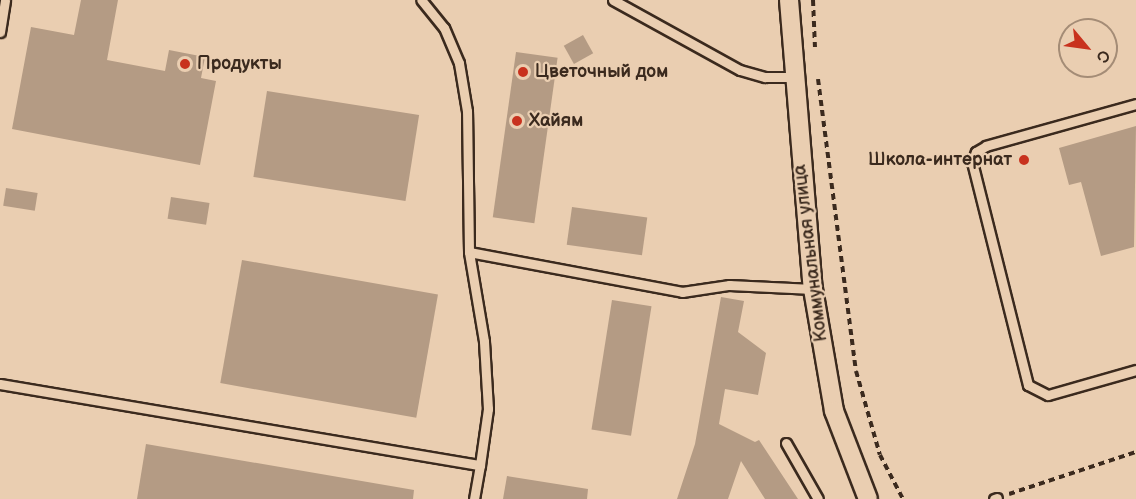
<!DOCTYPE html>
<html>
<head>
<meta charset="utf-8">
<style>
	body { margin:0 }
	#map { position:relative; width:1136px; height:499px; overflow:hidden; background:#eaceb1; font-family:"Balsamiq Sans",sans-serif }
	div>[style] { position:absolute }
	.building>* { inset:0; background:#b49b84; transform-origin:0 0 }
	.path>* { height:4px; margin-top:-2px; transform-origin:0; background:repeating-linear-gradient(90deg,#3b2a1e 0 6px,transparent 0 10.5px) }
	.roads { filter:drop-shadow(2px 0 #3b2a1e) drop-shadow(-2px 0 #3b2a1e) drop-shadow(0 2px #3b2a1e) drop-shadow(0 -2px #3b2a1e) }
	.service>* { height:9px; margin:-4.5px; padding:0 4.5px; transform-origin:4.5px; border-radius:4.5px; background:#eaceb1 }
	.minor>* { height:18px; margin:-9px; padding:0 9px; transform-origin:9px; border-radius:9px; background:#eaceb1 }
	.dots>* { width:16px; height:16px; translate:-50% -50%; box-sizing:border-box; border:3px solid #eaceb1; border-radius:50% }
	span { translate:-50% -50%; white-space:nowrap; text-align:center; line-height:1.15; -webkit-text-stroke:4.5px #eaceb1; paint-order:stroke }
	.poi-label { font-size:18px; color:#3b2a1e; font-weight:700 }
	.left { translate:0 -50%; text-align:left }
	.right { translate:-100% -50%; text-align:right }
	.street-label { font-size:18px; color:#3b2a1e }
	.north { position:absolute; left:1058px; top:18px; width:60px; height:60px; box-sizing:border-box; background:#eaceb1; border:2px solid #a48c76; border-radius:50%; rotate:119deg; font-size:16px; font-weight:700; line-height:24px; text-align:center; color:#3b2a1e }
	.north::after { content:''; display:block; margin:auto; width:21px; height:27px; background:#c8321e; clip-path:polygon(50% 0,100% 100%,50% 72%,0 100%) }
</style>
</head>
<body>
<div id="map">
	<div class="building">
		<div style="clip-path:polygon(81px 0,118px 0,107px 60px,165px 71px,169px 50px,205px 57px,201px 78px,216px 81px,200px 165px,12px 129px,31px 27px,74px 35px)"></div>
		<div style="left:583px;top:35px;width:21px;height:22px;rotate:61deg"></div>
		<div style="left:516px;top:52px;width:42px;height:167px;rotate:8deg"></div>
		<div style="left:267px;top:91px;width:154px;height:87px;rotate:9deg"></div>
		<div style="clip-path:polygon(1136px 126px,1134px 247px,1101px 256px,1081px 182px,1069px 185px,1059px 148px)"></div>
		<div style="left:6px;top:188px;width:32px;height:18px;rotate:9deg"></div>
		<div style="left:171px;top:197px;width:39px;height:22px;rotate:9deg"></div>
		<div style="left:572px;top:207px;width:76px;height:38px;rotate:8deg"></div>
		<div style="left:242px;top:260px;width:199px;height:125px;rotate:10deg"></div>
		<div style="clip-path:polygon(721px 297px,744px 301px,738px 332px,766px 353px,758px 395px,725px 389px,719px 424px,755px 442px,759px 440px,798px 499px,765px 499px,741px 461px,728px 499px,677px 499px,695px 444px)"></div>
		<div style="left:612px;top:300px;width:40px;height:131px;rotate:9deg"></div>
		<div style="clip-path:polygon(146px 444px,414px 490px,413px 499px,137px 499px)"></div>
		<div style="clip-path:polygon(507px 476px,588px 489px,587px 499px,503px 499px)"></div>
	</div>
	<div class="path">
		<div style="left:813px;top:0;width:47px;rotate:87.6deg"></div>
		<div style="left:818px;top:79px;width:294px;rotate:82.6deg"></div>
		<div style="left:856px;top:371px;width:87px;rotate:74.1deg"></div>
		<div style="left:880px;top:455px;width:50px;rotate:62.4deg"></div>
		<div style="left:1009px;top:494px;width:134px;rotate:-18.3deg"></div>
	</div>
	<div class="roads">
		<div class="service">
			<div style="left:613px;top:0;width:145px;rotate:28.9deg"></div>
			<div style="left:740px;top:70px;width:26px;rotate:16deg"></div>
			<div style="left:765px;top:77px;width:27px"></div>
			<div style="left:0;top:32px;width:32px;rotate:-81deg"></div>
			<div style="left:1136px;top:104px;width:156px;rotate:164.4deg"></div>
			<div style="left:986px;top:146px;width:12px;rotate:149deg"></div>
			<div style="left:976px;top:152px;width:11px;rotate:112deg"></div>
			<div style="left:972px;top:162px;width:230px;rotate:75.9deg"></div>
			<div style="left:1028px;top:385px;width:22px;rotate:27deg"></div>
			<div style="left:1048px;top:395px;width:91px;rotate:-15.9deg"></div>
			<div style="left:469px;top:252px;width:217px;rotate:10.6deg"></div>
			<div style="left:682px;top:292px;width:48px;rotate:-8.5deg"></div>
			<div style="left:729px;top:285px;width:84px;rotate:2.7deg"></div>
			<div style="left:0;top:384px;width:487px;rotate:9.6deg"></div>
			<div style="left:480px;top:465px;width:57px;rotate:-81.9deg"></div>
			<div style="left:488px;top:409px;width:68px;rotate:-93.4deg"></div>
			<div style="left:484px;top:341px;width:90px;rotate:-99.6deg"></div>
			<div style="left:469px;top:252px;width:141px;rotate:-90.8deg"></div>
			<div style="left:467px;top:111px;width:49px;rotate:-99.5deg"></div>
			<div style="left:459px;top:63px;width:38px;rotate:-113deg"></div>
			<div style="left:444px;top:28px;width:36px;rotate:-129deg"></div>
			<div style="left:786px;top:443px;width:64px;rotate:60.3deg"></div>
			<div style="left:474px;top:499px;width:35px;rotate:-80deg"></div>
			<div style="left:994px;top:499px;width:3px;rotate:-18deg"></div>
		</div>
		<div class="minor">
			<div style="left:789px;top:0;width:290px;rotate:85.3deg"></div>
			<div style="left:813px;top:289px;width:124px;rotate:80.2deg"></div>
			<div style="left:834px;top:411px;width:94px;rotate:68.9deg"></div>
		</div>
	</div>
	<div class="dots">
		<div style="left:185px;top:64px;background:#c8321e"></div>
		<div style="left:523px;top:72px;background:#c8321e"></div>
		<div style="left:517px;top:121px;background:#c8321e"></div>
		<div style="left:1024px;top:160px;background:#c8321e"></div>
	</div>
	<div class="poi-label">
		<span class="left" style="left:197px;top:64px">Продукты</span>
		<span class="left" style="left:535px;top:72px">Цветочный дом</span>
		<span class="left" style="left:529px;top:121px">Хайям</span>
		<span class="right" style="left:1012px;top:160px">Школа-интернат</span>
	</div>
	<div class="street-label">
		<span style="left:811px;top:253px;rotate:-97deg">Коммунальная улица</span>
	</div>
	<div class="north">С</div>
</div>
</body>
</html>
